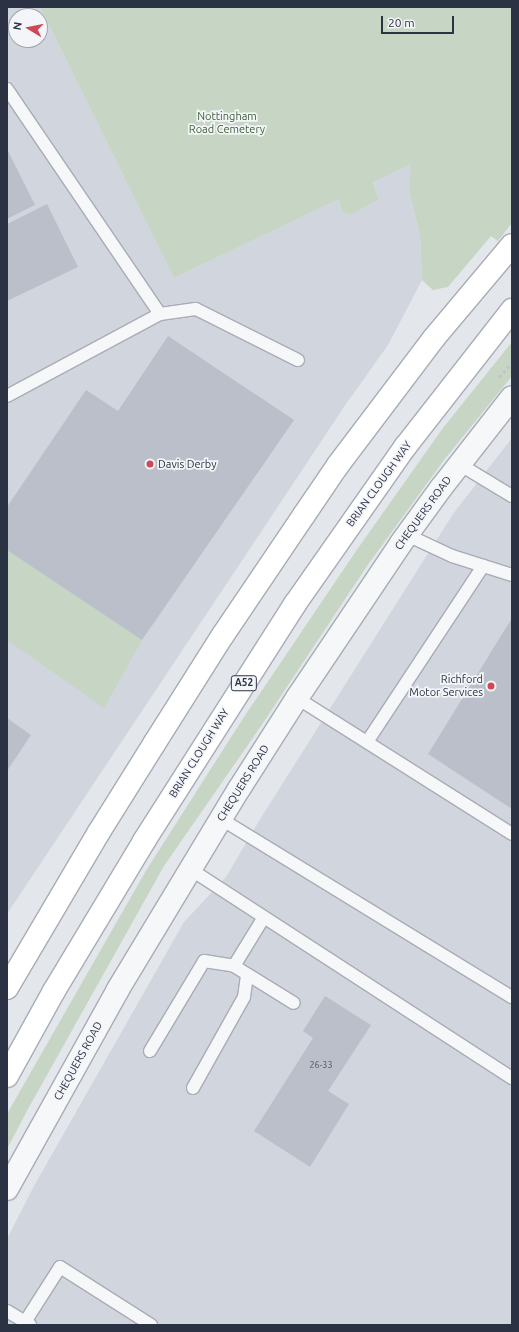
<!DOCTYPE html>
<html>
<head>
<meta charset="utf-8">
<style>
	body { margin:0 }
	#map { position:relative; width:519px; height:1332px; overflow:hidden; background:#e3e6eb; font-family:Ubuntu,sans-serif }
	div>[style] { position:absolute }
	.built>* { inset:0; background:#d1d5dd }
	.green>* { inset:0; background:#c7d5c4 }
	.building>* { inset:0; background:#babfc9 }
	.path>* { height:2.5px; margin-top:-1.25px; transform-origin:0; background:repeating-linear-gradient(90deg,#c1c4ca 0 3px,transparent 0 6px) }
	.roads { filter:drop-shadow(1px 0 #a8acb6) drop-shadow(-1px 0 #a8acb6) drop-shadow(0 1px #a8acb6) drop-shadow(0 -1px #a8acb6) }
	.service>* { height:12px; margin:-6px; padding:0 6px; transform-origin:6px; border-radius:6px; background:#f6f7f9 }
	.minor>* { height:22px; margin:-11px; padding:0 11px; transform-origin:11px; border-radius:11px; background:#f6f7f9 }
	.trunk>* { height:22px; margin:-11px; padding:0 11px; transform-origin:11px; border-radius:11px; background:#fff }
	.dots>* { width:11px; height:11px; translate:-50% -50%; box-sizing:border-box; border:2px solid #f3f5f8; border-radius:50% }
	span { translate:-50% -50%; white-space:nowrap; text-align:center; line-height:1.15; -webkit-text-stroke:3.5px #f3f5f8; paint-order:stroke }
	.number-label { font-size:9px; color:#4e5565 }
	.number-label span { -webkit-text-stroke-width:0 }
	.shield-label span { padding:1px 3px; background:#f3f5f8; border:1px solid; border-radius:3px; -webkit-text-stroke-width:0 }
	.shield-label { font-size:10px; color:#2a3244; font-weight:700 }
	.park-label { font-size:11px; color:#3d6037 }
	.poi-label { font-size:11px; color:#2a3244 }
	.left { translate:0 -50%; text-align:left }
	.right { translate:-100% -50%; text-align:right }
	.street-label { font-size:11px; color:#2a3244 }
	.frame { position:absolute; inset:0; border:8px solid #2a3244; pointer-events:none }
	.north { position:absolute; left:8px; top:8px; width:40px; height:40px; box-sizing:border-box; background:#f3f5f8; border:1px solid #a3a7b0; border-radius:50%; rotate:280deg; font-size:11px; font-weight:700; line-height:16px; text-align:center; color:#2a3244 }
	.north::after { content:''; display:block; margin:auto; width:14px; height:18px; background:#d04855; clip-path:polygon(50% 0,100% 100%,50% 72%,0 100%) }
	.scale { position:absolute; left:381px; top:16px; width:73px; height:18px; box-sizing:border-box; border:2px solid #2a3244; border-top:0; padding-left:5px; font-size:12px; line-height:14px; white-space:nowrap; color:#2a3244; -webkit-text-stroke:3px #f3f5f8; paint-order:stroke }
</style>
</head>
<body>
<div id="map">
	<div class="built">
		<div style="clip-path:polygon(evenodd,7px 7px,40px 7px,174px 278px,339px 199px,342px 212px,350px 215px,379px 200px,368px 165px,414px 143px,409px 191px,420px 235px,422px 280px,388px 345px,346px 404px,7px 914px,7px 7px,16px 16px,40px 16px,40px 40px,16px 40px,16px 16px)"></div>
		<div style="clip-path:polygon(512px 438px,512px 1325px,7px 1325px,7px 1239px,34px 1186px,184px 922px,226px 877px,262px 816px,453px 514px)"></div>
	</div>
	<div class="green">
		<div style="clip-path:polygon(40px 7px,512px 7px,512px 223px,498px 241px,491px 236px,448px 287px,433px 290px,422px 280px,420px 235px,409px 191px,411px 164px,373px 182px,379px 200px,350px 215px,342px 212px,339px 199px,174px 278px)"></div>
		<div style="clip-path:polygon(512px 342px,512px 376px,444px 460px,367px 566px,261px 726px,164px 866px,28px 1109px,7px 1149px,7px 1114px,147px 869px,244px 717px,356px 551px,443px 428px)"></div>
		<div style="clip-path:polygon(7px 550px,142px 640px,104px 708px,7px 640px)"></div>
	</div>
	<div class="building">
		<div style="clip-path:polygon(7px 149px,35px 205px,7px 219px)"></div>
		<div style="clip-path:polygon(47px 204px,78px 267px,7px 301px,7px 224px)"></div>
		<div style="clip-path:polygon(168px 336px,294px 420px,142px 640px,7px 550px,7px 507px,86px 390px,118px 411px)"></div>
		<div style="clip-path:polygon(512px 618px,512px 809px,428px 754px)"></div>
		<div style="clip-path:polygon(7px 718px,31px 735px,7px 771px)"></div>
		<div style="clip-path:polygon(325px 996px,371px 1025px,328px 1091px,349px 1104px,310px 1167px,254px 1131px,313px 1038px,303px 1031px)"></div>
	</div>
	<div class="path">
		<div style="left:499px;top:377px;width:20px;rotate:-49deg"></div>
	</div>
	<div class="roads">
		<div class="service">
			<div style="left:7px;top:89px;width:272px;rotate:55.8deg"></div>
			<div style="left:7px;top:396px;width:174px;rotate:-28.2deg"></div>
			<div style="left:160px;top:314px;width:36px;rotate:-8deg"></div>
			<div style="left:196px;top:309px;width:114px;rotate:26.6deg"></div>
			<div style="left:459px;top:464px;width:62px;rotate:31.1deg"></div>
			<div style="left:407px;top:535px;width:50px;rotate:25deg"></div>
			<div style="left:452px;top:556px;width:63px;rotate:17.6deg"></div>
			<div style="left:297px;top:698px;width:254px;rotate:32.3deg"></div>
			<div style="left:367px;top:742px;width:211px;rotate:-56.6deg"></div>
			<div style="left:221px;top:819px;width:341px;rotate:31.5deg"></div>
			<div style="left:190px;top:869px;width:384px;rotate:33deg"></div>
			<div style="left:234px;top:966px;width:57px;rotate:-58.5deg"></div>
			<div style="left:150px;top:1051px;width:105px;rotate:-59deg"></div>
			<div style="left:204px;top:961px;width:30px;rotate:9deg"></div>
			<div style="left:234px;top:966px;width:70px;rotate:31.7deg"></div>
			<div style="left:193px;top:1088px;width:104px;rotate:-60.7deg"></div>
			<div style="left:244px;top:997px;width:22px;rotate:-82deg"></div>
			<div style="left:7px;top:1311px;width:27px;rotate:31deg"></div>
			<div style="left:25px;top:1322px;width:65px;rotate:-57.5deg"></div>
			<div style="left:60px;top:1267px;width:108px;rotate:32.5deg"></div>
		</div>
		<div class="minor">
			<div style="left:7px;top:1189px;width:227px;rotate:-60.9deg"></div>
			<div style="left:117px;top:991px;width:236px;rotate:-58.9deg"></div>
			<div style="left:239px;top:789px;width:108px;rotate:-57.5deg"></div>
			<div style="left:297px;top:698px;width:187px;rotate:-56.1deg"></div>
			<div style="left:401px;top:543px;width:68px;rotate:-54deg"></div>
			<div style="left:441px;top:488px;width:115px;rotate:-52deg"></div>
		</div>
		<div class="trunk">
			<div style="left:7px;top:988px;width:181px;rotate:-59.5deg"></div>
			<div style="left:99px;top:832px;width:104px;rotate:-58deg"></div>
			<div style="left:154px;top:744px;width:129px;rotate:-57.7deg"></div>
			<div style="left:223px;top:635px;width:145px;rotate:-56deg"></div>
			<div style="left:304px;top:515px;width:60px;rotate:-55.8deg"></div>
			<div style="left:338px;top:465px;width:159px;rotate:-52.9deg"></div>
			<div style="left:434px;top:338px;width:121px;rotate:-50deg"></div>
			<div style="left:7px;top:1076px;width:97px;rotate:-61.1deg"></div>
			<div style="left:54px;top:991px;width:175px;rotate:-59deg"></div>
			<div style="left:144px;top:841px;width:281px;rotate:-57.5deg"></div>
			<div style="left:295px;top:604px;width:192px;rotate:-55deg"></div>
			<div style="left:405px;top:447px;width:174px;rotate:-52deg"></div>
		</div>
	</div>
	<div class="dots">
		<div style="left:150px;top:464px;background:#d04855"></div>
		<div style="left:491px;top:686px;background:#d04855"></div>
	</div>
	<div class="number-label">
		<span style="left:321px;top:1065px">26-33</span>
	</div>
	<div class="shield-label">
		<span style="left:244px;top:683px">A52</span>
	</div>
	<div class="park-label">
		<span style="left:227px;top:123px">Nottingham<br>Road Cemetery</span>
	</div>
	<div class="poi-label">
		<span class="left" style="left:158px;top:464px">Davis Derby</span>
		<span class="right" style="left:483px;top:686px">Richford<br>Motor Services</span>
	</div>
	<div class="street-label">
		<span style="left:379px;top:484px;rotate:-54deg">BRIAN CLOUGH WAY</span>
		<span style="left:423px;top:513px;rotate:-54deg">CHEQUERS ROAD</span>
		<span style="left:199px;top:753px;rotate:-58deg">BRIAN CLOUGH WAY</span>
		<span style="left:243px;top:783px;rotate:-58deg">CHEQUERS ROAD</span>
		<span style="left:78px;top:1061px;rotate:-61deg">CHEQUERS ROAD</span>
	</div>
	<div class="frame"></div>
	<div class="north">N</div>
	<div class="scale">20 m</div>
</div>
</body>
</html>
